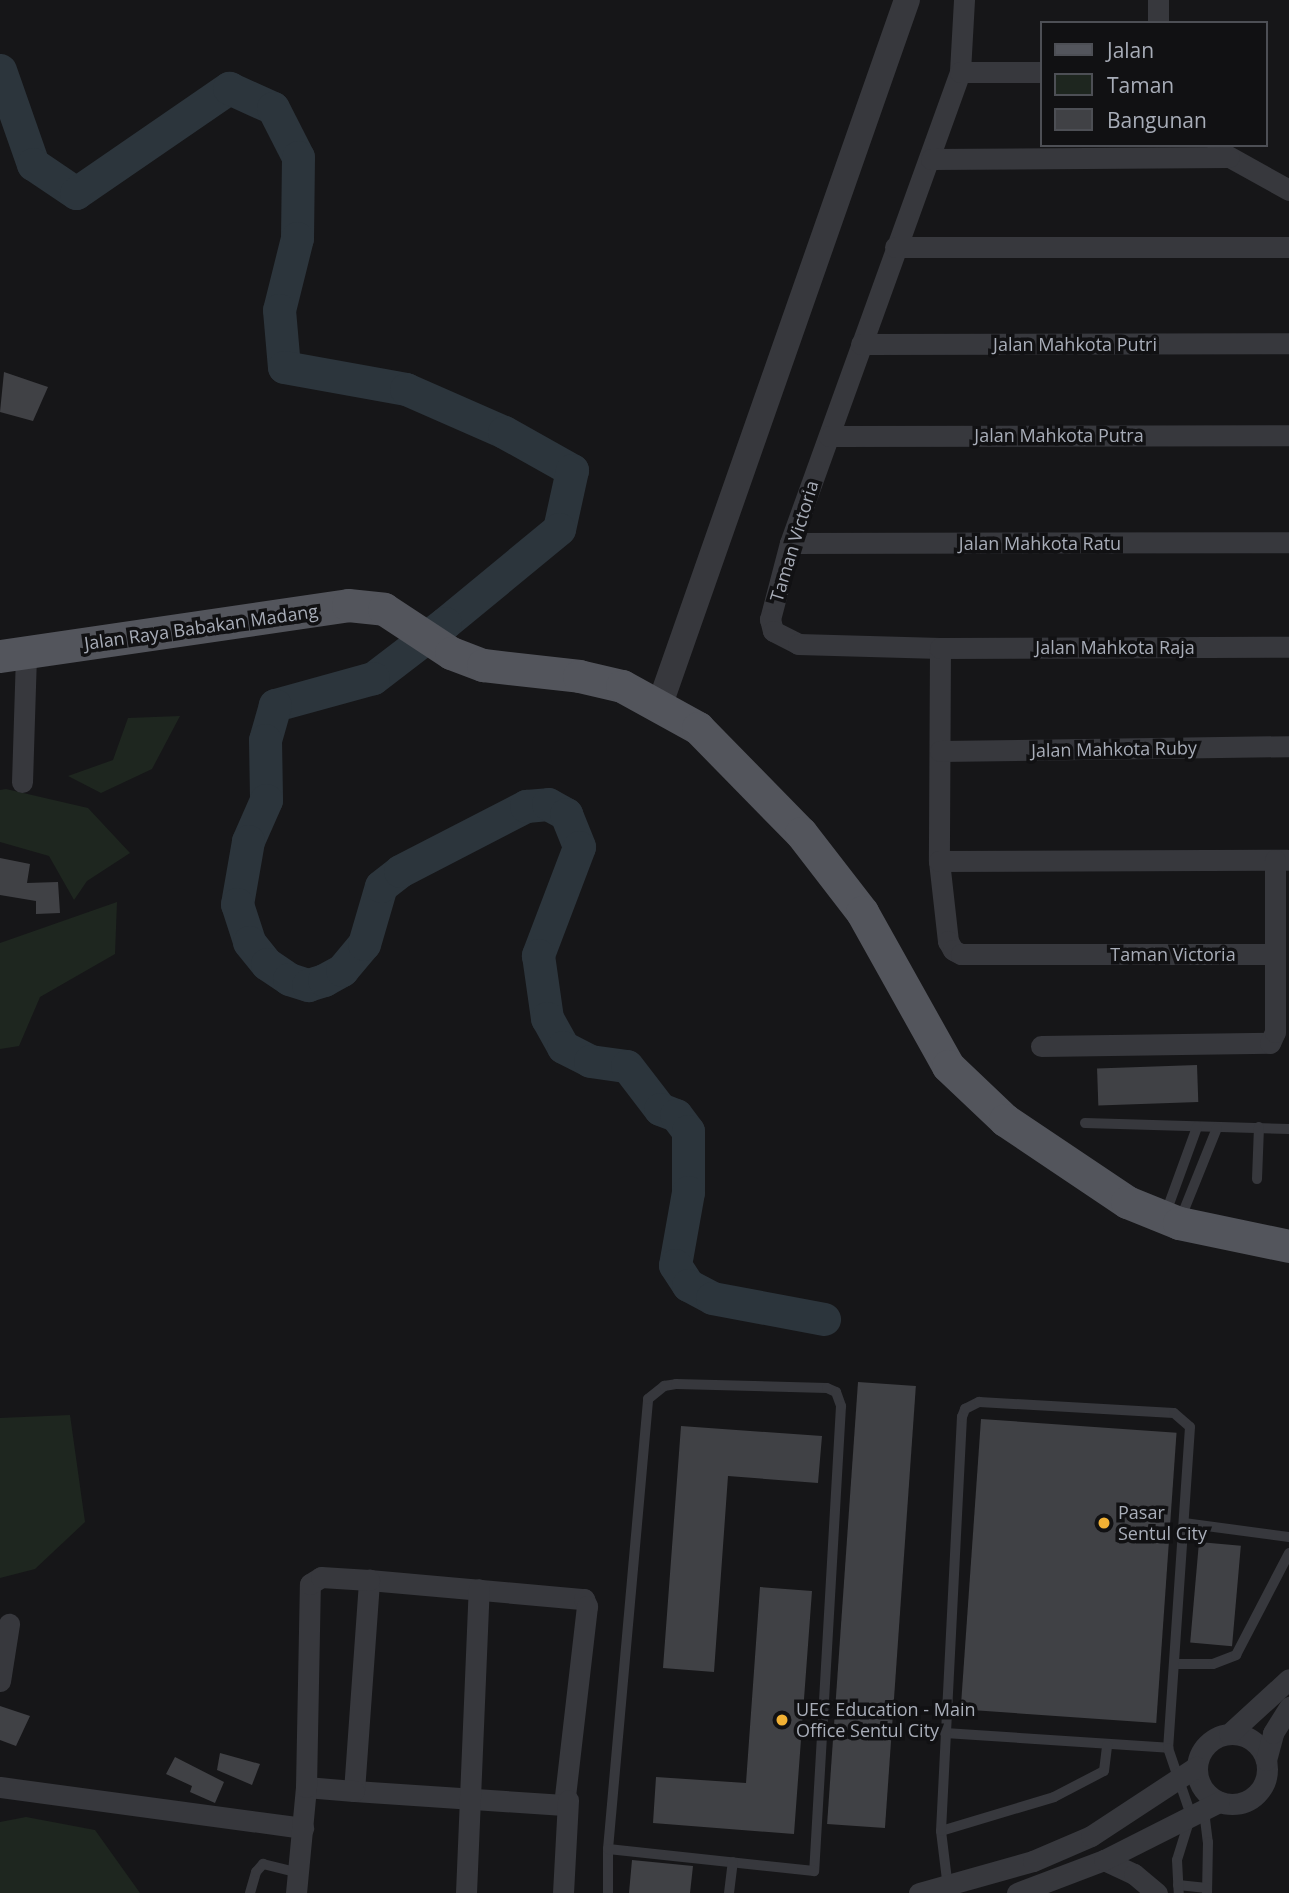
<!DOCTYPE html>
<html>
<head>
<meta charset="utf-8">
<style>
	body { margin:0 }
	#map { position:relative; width:1289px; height:1893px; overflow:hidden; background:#161618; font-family:"Open Sans",sans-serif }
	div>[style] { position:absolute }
	.green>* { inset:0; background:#1e261f }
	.river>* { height:33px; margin:-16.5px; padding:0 16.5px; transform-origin:16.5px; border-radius:16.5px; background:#2c353c }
	.building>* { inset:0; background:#404145; transform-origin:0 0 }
	.service>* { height:10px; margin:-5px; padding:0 5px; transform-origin:5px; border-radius:5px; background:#37383d }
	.minor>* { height:21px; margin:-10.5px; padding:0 10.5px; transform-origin:10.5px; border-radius:10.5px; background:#37383d }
	.minor>.ring { margin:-10.5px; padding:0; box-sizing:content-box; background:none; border:21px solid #37383d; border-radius:50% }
	.tertiary>* { height:26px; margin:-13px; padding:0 13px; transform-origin:13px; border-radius:13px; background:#37383d }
	.primary>* { height:33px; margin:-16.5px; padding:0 16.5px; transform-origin:16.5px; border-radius:16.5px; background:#53555c }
	.dots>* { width:19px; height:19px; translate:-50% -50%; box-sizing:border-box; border:4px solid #111113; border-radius:50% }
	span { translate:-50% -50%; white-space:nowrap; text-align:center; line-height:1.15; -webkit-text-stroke:7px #111113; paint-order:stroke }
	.street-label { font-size:18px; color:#a8adb8 }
	.poi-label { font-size:18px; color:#a8adb8 }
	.left { translate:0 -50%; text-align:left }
	.legend { position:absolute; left:1040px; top:21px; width:228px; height:126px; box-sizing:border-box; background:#111113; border:2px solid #4d4f55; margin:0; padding:9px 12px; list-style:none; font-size:21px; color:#a8adb8 }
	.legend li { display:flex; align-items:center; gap:14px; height:35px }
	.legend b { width:35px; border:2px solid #4d4f55 }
</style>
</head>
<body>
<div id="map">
	<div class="green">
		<div style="clip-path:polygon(180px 716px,152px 769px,101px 793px,68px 776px,113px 760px,128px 718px)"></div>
		<div style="clip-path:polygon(6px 789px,88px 808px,130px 853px,87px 881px,74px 900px,49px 856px,0 842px,0 790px)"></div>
		<div style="clip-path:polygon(117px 902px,115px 954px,40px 997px,19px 1046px,0 1049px,0 943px)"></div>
		<div style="clip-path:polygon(70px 1415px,85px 1522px,35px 1569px,0 1578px,0 1418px)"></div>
		<div style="clip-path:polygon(26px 1817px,95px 1830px,140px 1893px,0 1893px,0 1822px)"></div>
	</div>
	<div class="river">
		<div style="left:0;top:70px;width:100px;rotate:70.7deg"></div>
		<div style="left:33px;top:164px;width:52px;rotate:34deg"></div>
		<div style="left:76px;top:193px;width:186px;rotate:-34.5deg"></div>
		<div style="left:229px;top:88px;width:48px;rotate:24.4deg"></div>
		<div style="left:273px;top:108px;width:55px;rotate:63deg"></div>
		<div style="left:298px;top:157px;width:81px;rotate:90.7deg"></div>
		<div style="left:297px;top:238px;width:74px;rotate:104deg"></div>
		<div style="left:279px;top:310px;width:57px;rotate:85deg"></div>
		<div style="left:284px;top:367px;width:124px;rotate:10.2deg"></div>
		<div style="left:406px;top:389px;width:107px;rotate:23.7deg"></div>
		<div style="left:504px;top:432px;width:78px;rotate:29.2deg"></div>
		<div style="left:572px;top:470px;width:60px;rotate:102.4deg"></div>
		<div style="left:559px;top:529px;width:148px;rotate:140.5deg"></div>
		<div style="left:445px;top:623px;width:91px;rotate:142.6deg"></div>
		<div style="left:373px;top:678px;width:102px;rotate:164.6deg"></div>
		<div style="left:275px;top:705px;width:36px;rotate:106deg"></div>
		<div style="left:265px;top:740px;width:60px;rotate:89deg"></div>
		<div style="left:266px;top:800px;width:45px;rotate:113.7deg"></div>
		<div style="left:248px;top:841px;width:64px;rotate:99.9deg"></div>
		<div style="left:237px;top:904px;width:40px;rotate:72deg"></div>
		<div style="left:249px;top:942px;width:28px;rotate:51deg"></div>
		<div style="left:267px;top:964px;width:27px;rotate:34deg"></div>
		<div style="left:289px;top:979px;width:20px;rotate:18deg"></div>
		<div style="left:308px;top:985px;width:17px;rotate:-17deg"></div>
		<div style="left:324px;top:980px;width:21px;rotate:-29deg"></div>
		<div style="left:342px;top:970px;width:34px;rotate:-50deg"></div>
		<div style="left:364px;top:944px;width:60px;rotate:-73.7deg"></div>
		<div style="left:381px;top:886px;width:24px;rotate:-38deg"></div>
		<div style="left:400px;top:871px;width:142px;rotate:-27.3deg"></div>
		<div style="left:526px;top:806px;width:22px;rotate:-5deg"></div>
		<div style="left:548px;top:804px;width:21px;rotate:29deg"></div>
		<div style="left:566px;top:814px;width:35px;rotate:68deg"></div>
		<div style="left:579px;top:847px;width:116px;rotate:110.8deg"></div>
		<div style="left:538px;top:955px;width:64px;rotate:81.9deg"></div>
		<div style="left:547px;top:1018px;width:33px;rotate:61deg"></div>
		<div style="left:563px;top:1047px;width:30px;rotate:27deg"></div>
		<div style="left:590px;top:1061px;width:37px;rotate:8deg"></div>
		<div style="left:627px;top:1066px;width:54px;rotate:52.5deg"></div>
		<div style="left:660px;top:1109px;width:17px;rotate:21deg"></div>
		<div style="left:676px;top:1115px;width:20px;rotate:53deg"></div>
		<div style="left:688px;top:1131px;width:61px;rotate:90deg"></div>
		<div style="left:688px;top:1192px;width:74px;rotate:100.1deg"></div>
		<div style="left:675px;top:1265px;width:24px;rotate:57deg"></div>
		<div style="left:688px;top:1285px;width:27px;rotate:28deg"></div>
		<div style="left:712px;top:1298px;width:114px;rotate:10.6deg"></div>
	</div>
	<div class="building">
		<div style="clip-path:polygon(4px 372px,48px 387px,33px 421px,0 412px)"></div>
		<div style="clip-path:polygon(0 858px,30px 864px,27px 883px,58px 882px,60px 913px,36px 914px,36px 901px,0 895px)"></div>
		<div style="left:1197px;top:1065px;width:37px;height:100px;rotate:88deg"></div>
		<div style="left:858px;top:1382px;width:58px;height:443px;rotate:4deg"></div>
		<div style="left:981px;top:1419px;width:196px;height:291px;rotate:4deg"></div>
		<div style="clip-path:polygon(681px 1426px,822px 1436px,818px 1483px,728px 1476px,714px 1672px,663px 1668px)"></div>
		<div style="left:1199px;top:1542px;width:42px;height:101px;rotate:5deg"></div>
		<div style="clip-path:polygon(760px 1587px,812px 1591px,794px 1834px,653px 1823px,656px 1777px,746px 1783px)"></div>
		<div style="clip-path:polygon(0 1706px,30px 1716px,16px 1746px,0 1740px)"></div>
		<div style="clip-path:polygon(220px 1753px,260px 1764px,252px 1785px,217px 1770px)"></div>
		<div style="clip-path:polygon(175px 1757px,224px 1782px,215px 1803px,190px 1792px,192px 1786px,166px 1774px)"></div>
		<div style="clip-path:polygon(632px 1860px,693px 1866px,690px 1893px,629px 1893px)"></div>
	</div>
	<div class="service">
		<div style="left:1085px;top:1123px;width:204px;rotate:1.7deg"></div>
		<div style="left:1257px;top:1179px;width:52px;rotate:-87.8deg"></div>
		<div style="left:1165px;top:1215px;width:94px;rotate:-70deg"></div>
		<div style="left:1180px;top:1220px;width:99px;rotate:-68.1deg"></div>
		<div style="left:1184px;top:1523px;width:106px;rotate:7.6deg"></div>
		<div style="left:1174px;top:1664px;width:39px"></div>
		<div style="left:1213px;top:1664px;width:25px;rotate:-21deg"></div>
		<div style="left:1236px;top:1655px;width:115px;rotate:-62.5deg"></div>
		<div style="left:945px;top:1733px;width:224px;rotate:3.8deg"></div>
		<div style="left:1198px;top:1811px;width:11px;rotate:49deg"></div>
		<div style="left:1205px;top:1819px;width:23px;rotate:83deg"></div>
		<div style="left:1208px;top:1842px;width:51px;rotate:91.1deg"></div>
		<div style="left:941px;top:1831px;width:118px;rotate:-16.7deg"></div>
		<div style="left:1054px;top:1797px;width:56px;rotate:-27.5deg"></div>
		<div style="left:1104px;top:1771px;width:26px;rotate:-83deg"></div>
		<div style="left:1178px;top:1885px;width:29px;rotate:6deg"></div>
		<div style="left:948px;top:1888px;width:57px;rotate:-97deg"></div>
		<div style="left:941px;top:1831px;width:415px;rotate:-87.1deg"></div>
		<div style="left:962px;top:1417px;width:9px;rotate:-69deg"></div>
		<div style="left:965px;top:1409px;width:16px;rotate:-27deg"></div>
		<div style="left:979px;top:1402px;width:195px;rotate:3.2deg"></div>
		<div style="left:1174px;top:1413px;width:21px;rotate:41deg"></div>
		<div style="left:1190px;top:1427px;width:322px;rotate:93.9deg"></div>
		<div style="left:1168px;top:1748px;width:71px;rotate:71.1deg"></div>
		<div style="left:1191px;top:1815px;width:47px;rotate:107.3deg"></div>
		<div style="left:1177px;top:1860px;width:33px;rotate:87deg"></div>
		<div style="left:250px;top:1893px;width:22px;rotate:-74deg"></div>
		<div style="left:256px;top:1872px;width:11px;rotate:-49deg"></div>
		<div style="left:263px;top:1864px;width:37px;rotate:14deg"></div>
		<div style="left:608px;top:1893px;width:44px;rotate:-90deg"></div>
		<div style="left:608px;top:1849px;width:452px;rotate:-84.9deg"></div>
		<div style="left:648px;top:1399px;width:21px;rotate:-39deg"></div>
		<div style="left:664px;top:1386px;width:12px;rotate:-9deg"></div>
		<div style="left:676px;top:1384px;width:151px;rotate:1.5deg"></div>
		<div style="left:827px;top:1388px;width:10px;rotate:24deg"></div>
		<div style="left:836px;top:1392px;width:15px;rotate:70deg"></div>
		<div style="left:841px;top:1406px;width:466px;rotate:93.3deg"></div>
		<div style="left:814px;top:1871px;width:207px;rotate:-173.9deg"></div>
		<div style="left:729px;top:1893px;width:31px;rotate:-83deg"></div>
	</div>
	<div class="minor">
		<div style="left:964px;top:0;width:72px;rotate:93.2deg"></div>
		<div style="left:960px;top:72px;width:501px;rotate:109.85deg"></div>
		<div style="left:790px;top:543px;width:79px;rotate:104.7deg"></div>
		<div style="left:770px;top:619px;width:12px;rotate:76deg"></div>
		<div style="left:773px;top:631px;width:28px;rotate:27deg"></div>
		<div style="left:798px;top:644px;width:142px;rotate:1.6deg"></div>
		<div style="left:940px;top:648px;width:213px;rotate:90.3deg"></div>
		<div style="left:939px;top:861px;width:81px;rotate:83.6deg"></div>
		<div style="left:948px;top:941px;width:10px;rotate:61deg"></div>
		<div style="left:953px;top:950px;width:9px;rotate:27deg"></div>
		<div style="left:961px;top:954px;width:314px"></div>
		<div style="left:1158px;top:23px;width:23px;rotate:-90deg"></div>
		<div style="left:960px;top:72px;width:82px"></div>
		<div style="left:1217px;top:150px;width:82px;rotate:29.1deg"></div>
		<div style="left:931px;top:159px;width:298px;rotate:-0.4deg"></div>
		<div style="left:895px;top:247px;width:394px"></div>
		<div style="left:861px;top:344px;width:428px;rotate:-0.1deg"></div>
		<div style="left:829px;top:436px;width:460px;rotate:-0.1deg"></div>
		<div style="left:790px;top:543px;width:499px;rotate:-0.1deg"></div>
		<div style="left:940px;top:648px;width:349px;rotate:-0.2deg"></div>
		<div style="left:940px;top:751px;width:349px;rotate:-0.8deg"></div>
		<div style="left:22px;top:782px;width:129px;rotate:-88.2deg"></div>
		<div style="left:939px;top:861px;width:348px;rotate:-0.2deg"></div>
		<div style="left:1041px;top:1046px;width:229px;rotate:-0.8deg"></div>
		<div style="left:1270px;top:1043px;width:12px;rotate:-66deg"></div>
		<div style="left:1275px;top:1032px;width:172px;rotate:-90deg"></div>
		<div style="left:369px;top:1580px;width:216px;rotate:5.1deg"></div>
		<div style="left:584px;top:1599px;width:8px;rotate:67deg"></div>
		<div style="left:587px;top:1606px;width:200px;rotate:96.6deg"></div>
		<div style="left:564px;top:1805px;width:210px;rotate:-176.2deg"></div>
		<div style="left:354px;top:1791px;width:212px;rotate:-85.9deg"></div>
		<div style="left:0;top:1681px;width:58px;rotate:-81deg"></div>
		<div class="ring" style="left:1197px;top:1734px;width:49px;height:49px"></div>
		<div style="left:1229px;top:1734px;width:81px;rotate:-42.5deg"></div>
		<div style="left:1266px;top:1760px;width:28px;rotate:-75deg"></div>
		<div style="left:1273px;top:1733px;width:31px;rotate:-58deg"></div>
		<div style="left:0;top:1787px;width:306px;rotate:7.7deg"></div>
		<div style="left:306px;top:1787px;width:48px;rotate:4.8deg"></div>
		<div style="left:1104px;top:1860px;width:33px;rotate:25deg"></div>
		<div style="left:1134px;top:1874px;width:30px;rotate:40deg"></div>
		<div style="left:296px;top:1893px;width:106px;rotate:-84.6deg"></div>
		<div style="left:306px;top:1787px;width:203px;rotate:-88.9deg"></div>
		<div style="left:310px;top:1584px;width:13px;rotate:-32deg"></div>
		<div style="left:321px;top:1577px;width:48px;rotate:3.6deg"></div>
		<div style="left:466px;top:1893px;width:304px;rotate:-87.6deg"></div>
		<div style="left:563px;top:1893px;width:93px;rotate:-86.9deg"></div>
		<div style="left:919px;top:1893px;width:118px;rotate:-15.7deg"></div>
		<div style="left:1033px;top:1861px;width:63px;rotate:-23.3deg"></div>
		<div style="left:1091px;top:1836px;width:126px;rotate:-33.3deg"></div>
		<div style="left:1017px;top:1893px;width:93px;rotate:-20.8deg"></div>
		<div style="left:1104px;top:1860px;width:129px;rotate:-26.8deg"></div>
	</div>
	<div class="tertiary">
		<div style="left:660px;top:704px;width:746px;rotate:-70.67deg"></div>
	</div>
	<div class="primary">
		<div style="left:0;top:656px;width:352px;rotate:-8.3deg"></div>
		<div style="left:348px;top:605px;width:36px;rotate:6deg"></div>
		<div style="left:384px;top:609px;width:80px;rotate:33.3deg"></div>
		<div style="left:451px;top:653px;width:34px;rotate:21deg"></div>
		<div style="left:483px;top:665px;width:97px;rotate:6.5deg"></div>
		<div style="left:579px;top:676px;width:44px;rotate:13.1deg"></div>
		<div style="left:622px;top:686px;width:87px;rotate:28.9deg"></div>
		<div style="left:698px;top:728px;width:147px;rotate:45.6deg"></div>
		<div style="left:801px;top:833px;width:100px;rotate:52.3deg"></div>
		<div style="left:862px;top:912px;width:176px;rotate:60.8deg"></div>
		<div style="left:948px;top:1066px;width:79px;rotate:43.5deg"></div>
		<div style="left:1005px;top:1120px;width:147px;rotate:33.9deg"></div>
		<div style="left:1127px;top:1202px;width:56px;rotate:22deg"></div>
		<div style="left:1179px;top:1223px;width:112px;rotate:11.8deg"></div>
	</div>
	<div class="dots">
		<div style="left:1104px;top:1523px;background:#f2b134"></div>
		<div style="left:782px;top:1720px;background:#f2b134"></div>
	</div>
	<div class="street-label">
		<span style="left:1075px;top:344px">Jalan Mahkota Putri</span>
		<span style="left:1059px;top:435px">Jalan Mahkota Putra</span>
		<span style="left:794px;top:541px;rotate:-73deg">Taman Victoria</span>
		<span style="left:1040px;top:543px">Jalan Mahkota Ratu</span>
		<span style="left:201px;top:627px;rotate:-8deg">Jalan Raya Babakan Madang</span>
		<span style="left:1115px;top:647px">Jalan Mahkota Raja</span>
		<span style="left:1114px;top:749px;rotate:-1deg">Jalan Mahkota Ruby</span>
		<span style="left:1173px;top:954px">Taman Victoria</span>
	</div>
	<div class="poi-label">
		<span class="left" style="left:1118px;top:1523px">Pasar<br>Sentul City</span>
		<span class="left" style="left:796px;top:1720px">UEC Education - Main<br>Office Sentul City</span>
	</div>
	<ul class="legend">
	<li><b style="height:9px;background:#53555c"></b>Jalan</li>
	<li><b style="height:19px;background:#1e261f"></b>Taman</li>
	<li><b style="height:19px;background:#404145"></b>Bangunan</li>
	</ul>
</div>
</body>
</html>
